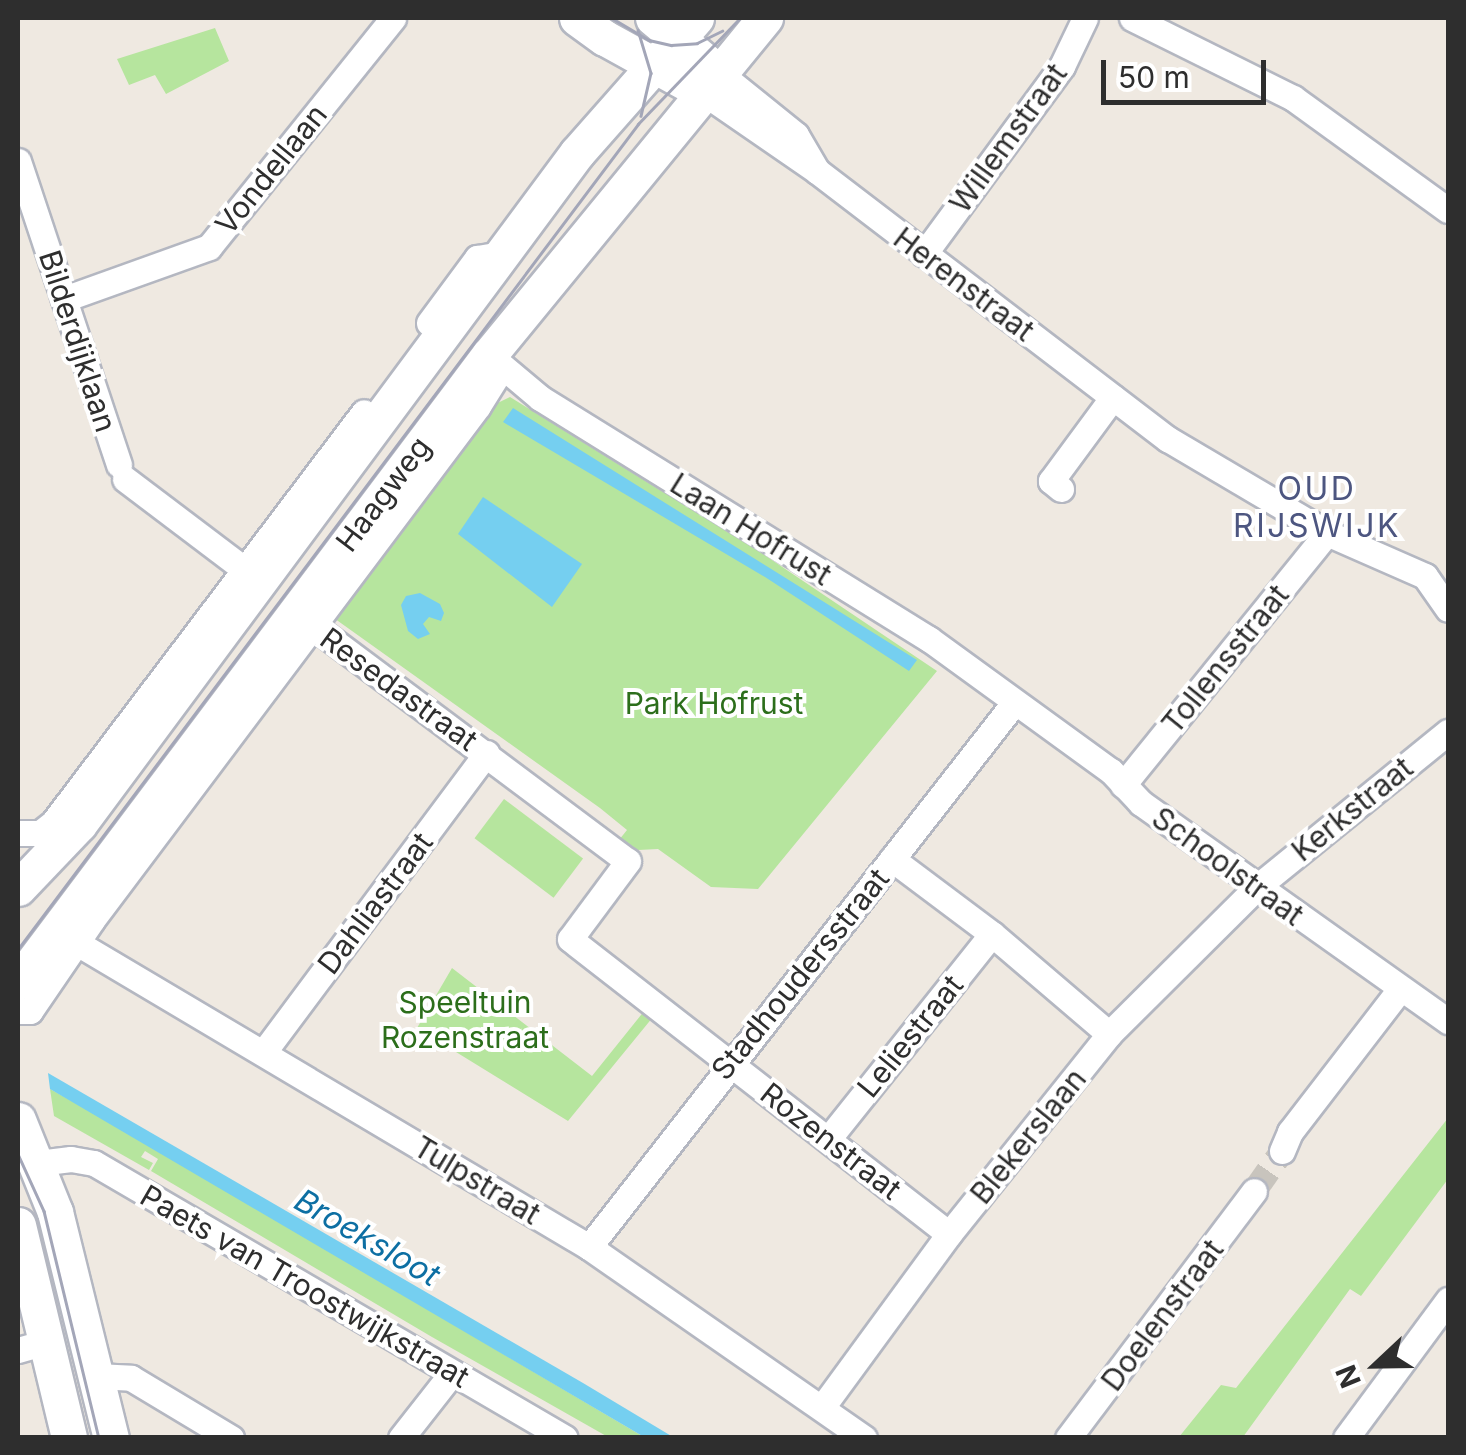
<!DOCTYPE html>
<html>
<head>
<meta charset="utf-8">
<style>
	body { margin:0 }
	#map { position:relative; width:1466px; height:1455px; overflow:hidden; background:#efe9e1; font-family:Inter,sans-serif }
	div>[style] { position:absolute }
	.green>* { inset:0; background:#b6e59e; transform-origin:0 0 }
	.water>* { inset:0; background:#75cff0 }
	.street-tunnel>* { height:25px; margin-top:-12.5px; transform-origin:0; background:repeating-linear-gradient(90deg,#c8c4bd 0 25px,transparent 0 37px) }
	.roads { filter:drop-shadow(2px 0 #b4b7c1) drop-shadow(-2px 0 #b4b7c1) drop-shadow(0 2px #b4b7c1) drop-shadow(0 -2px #b4b7c1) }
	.street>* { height:25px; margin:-12.5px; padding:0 12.5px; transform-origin:12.5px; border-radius:12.5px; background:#fff }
	.secondary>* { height:35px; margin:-17.5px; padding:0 17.5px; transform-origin:17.5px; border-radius:17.5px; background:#fff }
	.tram>* { height:2.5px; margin:-1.25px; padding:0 1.25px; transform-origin:1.25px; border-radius:1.25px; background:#a3a6b8 }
	span { translate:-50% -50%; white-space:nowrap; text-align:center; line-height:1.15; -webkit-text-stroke:8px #fff; paint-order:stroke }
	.street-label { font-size:30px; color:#2e2e2e }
	.park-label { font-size:30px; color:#2c6e1b }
	.neighbourhood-label { font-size:32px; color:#4d5680; letter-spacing:2.5px }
	.water-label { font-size:32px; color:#0d6fa3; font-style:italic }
	.frame { position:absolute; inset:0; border:20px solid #2e2e2e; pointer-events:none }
	.north { position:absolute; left:1326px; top:1315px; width:100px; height:100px; -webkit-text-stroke:8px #fff; paint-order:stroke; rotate:248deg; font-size:28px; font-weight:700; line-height:40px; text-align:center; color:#2e2e2e }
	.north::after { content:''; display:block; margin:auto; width:35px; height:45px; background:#2e2e2e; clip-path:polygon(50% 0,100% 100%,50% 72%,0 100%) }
	.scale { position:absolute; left:1101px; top:60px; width:165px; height:45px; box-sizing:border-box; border:5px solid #2e2e2e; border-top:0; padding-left:12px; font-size:30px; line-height:35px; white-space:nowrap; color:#2e2e2e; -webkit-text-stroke:8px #fff; paint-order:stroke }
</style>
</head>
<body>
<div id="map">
	<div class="green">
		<div style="clip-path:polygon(215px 28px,229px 61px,166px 94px,155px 75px,129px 85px,117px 59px)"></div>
		<div style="clip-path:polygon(510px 397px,763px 554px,937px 671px,758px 889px,711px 887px,658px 849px,638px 850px,619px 840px,627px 830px,600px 808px,331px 616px,483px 410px)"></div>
		<div style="left:504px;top:799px;width:99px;height:49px;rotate:37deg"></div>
		<div style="clip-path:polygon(452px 968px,592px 1076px,645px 1010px,653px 1017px,568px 1121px,417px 1028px)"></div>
		<div style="clip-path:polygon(50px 1089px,119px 1127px,644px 1437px,608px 1437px,432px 1337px,151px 1171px,158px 1159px,145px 1151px,141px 1157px,153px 1163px,149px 1170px,54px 1116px)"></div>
		<div style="clip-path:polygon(1448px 1118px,1448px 1179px,1361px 1296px,1350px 1289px,1243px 1437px,1179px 1437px,1221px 1385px,1236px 1388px)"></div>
	</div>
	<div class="water">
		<div style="clip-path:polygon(513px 408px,917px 660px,909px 671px,765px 577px,503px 422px)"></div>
		<div style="clip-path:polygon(483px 497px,582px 564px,552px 607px,458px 534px)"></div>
		<div style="clip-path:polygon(420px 593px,440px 604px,444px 613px,441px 621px,429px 617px,423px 624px,430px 634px,418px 639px,408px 631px,401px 605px,406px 596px)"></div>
		<div style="clip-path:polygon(48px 1073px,583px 1383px,673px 1437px,644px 1437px,50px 1089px)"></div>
	</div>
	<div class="street-tunnel">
		<div style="left:1254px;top:1191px;width:49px;rotate:-55deg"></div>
	</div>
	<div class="roads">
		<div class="street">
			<div style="left:1132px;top:18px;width:180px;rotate:26.4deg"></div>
			<div style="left:1293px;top:98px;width:191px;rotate:35.9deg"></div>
			<div style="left:718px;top:72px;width:100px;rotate:38.9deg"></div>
			<div style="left:796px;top:135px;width:42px;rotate:59.7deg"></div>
			<div style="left:701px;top:91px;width:141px;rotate:34.6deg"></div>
			<div style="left:817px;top:171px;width:442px;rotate:37.4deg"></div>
			<div style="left:1168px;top:439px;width:185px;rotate:30.6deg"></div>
			<div style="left:1327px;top:533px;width:107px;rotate:23.7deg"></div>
			<div style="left:1425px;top:576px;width:40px;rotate:55.1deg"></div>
			<div style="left:18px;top:161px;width:320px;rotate:71.6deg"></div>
			<div style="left:924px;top:254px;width:233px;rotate:-53.7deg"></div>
			<div style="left:1062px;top:66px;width:53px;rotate:-64.4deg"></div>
			<div style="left:64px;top:299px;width:154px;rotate:-19.7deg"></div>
			<div style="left:209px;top:247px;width:294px;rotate:-51.2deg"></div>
			<div style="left:429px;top:323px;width:81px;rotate:-53.6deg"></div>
			<div style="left:477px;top:258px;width:26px;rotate:-9deg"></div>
			<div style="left:489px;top:355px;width:67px;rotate:40.1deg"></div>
			<div style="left:540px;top:398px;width:458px;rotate:31.8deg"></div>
			<div style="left:929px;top:639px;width:225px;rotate:36deg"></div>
			<div style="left:1111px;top:771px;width:44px;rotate:46.8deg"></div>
			<div style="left:1141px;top:803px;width:377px;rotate:35.4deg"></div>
			<div style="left:125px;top:479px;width:149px;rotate:37.1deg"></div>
			<div style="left:1061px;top:489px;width:13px;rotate:-141deg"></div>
			<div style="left:1051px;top:481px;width:104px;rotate:-53.6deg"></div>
			<div style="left:312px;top:625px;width:394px;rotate:36.8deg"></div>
			<div style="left:628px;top:861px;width:97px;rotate:126.6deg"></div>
			<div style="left:570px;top:939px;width:480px;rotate:37.9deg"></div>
			<div style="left:1123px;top:785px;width:324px;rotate:-51deg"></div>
			<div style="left:18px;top:833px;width:22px"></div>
			<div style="left:40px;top:833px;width:16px;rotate:-38deg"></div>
			<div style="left:53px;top:823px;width:515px;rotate:-52.89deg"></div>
			<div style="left:892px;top:859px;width:125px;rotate:36.9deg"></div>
			<div style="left:992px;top:934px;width:154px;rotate:40.5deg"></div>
			<div style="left:77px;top:943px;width:595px;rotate:30.7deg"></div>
			<div style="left:589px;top:1247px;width:335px;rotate:34.8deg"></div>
			<div style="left:18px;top:1011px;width:12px"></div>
			<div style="left:30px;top:1011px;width:110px;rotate:-55.7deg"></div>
			<div style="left:92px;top:920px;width:643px;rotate:-53.09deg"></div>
			<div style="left:478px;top:406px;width:44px;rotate:-58.1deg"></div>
			<div style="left:263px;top:1053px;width:374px;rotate:-53.3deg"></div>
			<div style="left:829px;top:1138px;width:261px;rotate:-51.4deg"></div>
			<div style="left:1282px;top:1151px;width:21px;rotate:-67deg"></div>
			<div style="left:1290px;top:1132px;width:180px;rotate:-52.4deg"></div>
			<div style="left:38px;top:1163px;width:33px;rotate:-7deg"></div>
			<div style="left:71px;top:1159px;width:23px;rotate:10deg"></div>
			<div style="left:94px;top:1163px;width:545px;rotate:30.28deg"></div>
			<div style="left:589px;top:1247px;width:690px;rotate:-52deg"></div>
			<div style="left:18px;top:1350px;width:29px;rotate:-16deg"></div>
			<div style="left:96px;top:1376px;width:35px;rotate:3deg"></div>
			<div style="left:131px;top:1378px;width:117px;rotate:31deg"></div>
			<div style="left:823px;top:1406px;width:213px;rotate:-53.8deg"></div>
			<div style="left:949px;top:1234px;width:256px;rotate:-51.3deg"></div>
			<div style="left:1109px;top:1034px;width:209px;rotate:-44.8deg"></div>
			<div style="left:1257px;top:887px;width:246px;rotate:-39.1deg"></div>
			<div style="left:401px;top:1438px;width:83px;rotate:-51.9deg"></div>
			<div style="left:1068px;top:1438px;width:309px;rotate:-53deg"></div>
			<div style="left:1346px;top:1438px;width:172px;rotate:-53.5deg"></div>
		</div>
		<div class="secondary">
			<div style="left:577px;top:18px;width:34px;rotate:36deg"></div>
			<div style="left:605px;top:38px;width:110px;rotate:28.9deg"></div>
			<div style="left:653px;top:18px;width:85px;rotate:39.7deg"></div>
			<div style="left:18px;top:888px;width:88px;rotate:-46.4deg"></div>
			<div style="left:79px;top:824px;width:836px;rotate:-53.42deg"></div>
			<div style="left:577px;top:153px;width:180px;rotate:-48.6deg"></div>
			<div style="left:18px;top:982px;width:784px;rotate:-53.09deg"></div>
			<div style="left:489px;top:355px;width:436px;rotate:-50.7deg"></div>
			<div style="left:18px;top:1120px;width:99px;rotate:68.1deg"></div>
			<div style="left:55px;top:1212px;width:233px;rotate:76.1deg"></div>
			<div style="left:18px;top:1225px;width:219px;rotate:76.5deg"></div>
		</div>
	</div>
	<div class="tram">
		<div style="left:612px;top:18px;width:43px;rotate:30.7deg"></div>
		<div style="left:649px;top:40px;width:23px;rotate:13deg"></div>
		<div style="left:671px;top:45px;width:26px;rotate:-4deg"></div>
		<div style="left:697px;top:43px;width:28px;rotate:-26deg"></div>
		<div style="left:638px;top:30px;width:45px;rotate:73.2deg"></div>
		<div style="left:651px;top:73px;width:44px;rotate:103.1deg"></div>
		<div style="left:18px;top:949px;width:1032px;rotate:-53.07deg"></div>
		<div style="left:638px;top:124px;width:147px;rotate:-46.1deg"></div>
		<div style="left:18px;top:1154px;width:63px;rotate:65.5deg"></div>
		<div style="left:44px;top:1211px;width:234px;rotate:76.4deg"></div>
	</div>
	<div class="street-label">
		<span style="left:1008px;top:138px;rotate:-54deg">Willemstraat</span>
		<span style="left:271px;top:169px;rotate:-51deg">Vondellaan</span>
		<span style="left:964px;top:284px;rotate:37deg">Herenstraat</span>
		<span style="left:78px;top:341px;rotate:72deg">Bilderdijklaan</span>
		<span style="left:383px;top:494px;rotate:-53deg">Haagweg</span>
		<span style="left:751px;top:529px;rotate:32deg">Laan Hofrust</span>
		<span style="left:1225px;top:659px;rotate:-51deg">Tollensstraat</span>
		<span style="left:399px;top:689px;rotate:36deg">Resedastraat</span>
		<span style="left:1352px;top:809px;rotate:-39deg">Kerkstraat</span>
		<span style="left:1228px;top:866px;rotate:36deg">Schoolstraat</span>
		<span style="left:375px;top:903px;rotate:-53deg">Dahliastraat</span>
		<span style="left:800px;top:974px;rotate:-51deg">Stadhoudersstraat</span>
		<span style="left:910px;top:1036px;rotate:-51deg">Leliestraat</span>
		<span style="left:1028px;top:1136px;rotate:-51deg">Blekerslaan</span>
		<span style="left:831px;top:1141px;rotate:38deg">Rozenstraat</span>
		<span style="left:477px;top:1180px;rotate:31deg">Tulpstraat</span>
		<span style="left:305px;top:1286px;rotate:30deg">Paets van Troostwijkstraat</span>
		<span style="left:1162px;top:1315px;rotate:-53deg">Doelenstraat</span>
	</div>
	<div class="park-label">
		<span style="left:714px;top:703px">Park Hofrust</span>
		<span style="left:465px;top:1019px">Speeltuin<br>Rozenstraat</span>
	</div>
	<div class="neighbourhood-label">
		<span style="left:1317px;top:508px">OUD<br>RIJSWIJK</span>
	</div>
	<div class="water-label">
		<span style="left:367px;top:1238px;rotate:30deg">Broeksloot</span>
	</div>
	<div class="frame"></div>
	<div class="north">N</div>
	<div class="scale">50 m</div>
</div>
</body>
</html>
